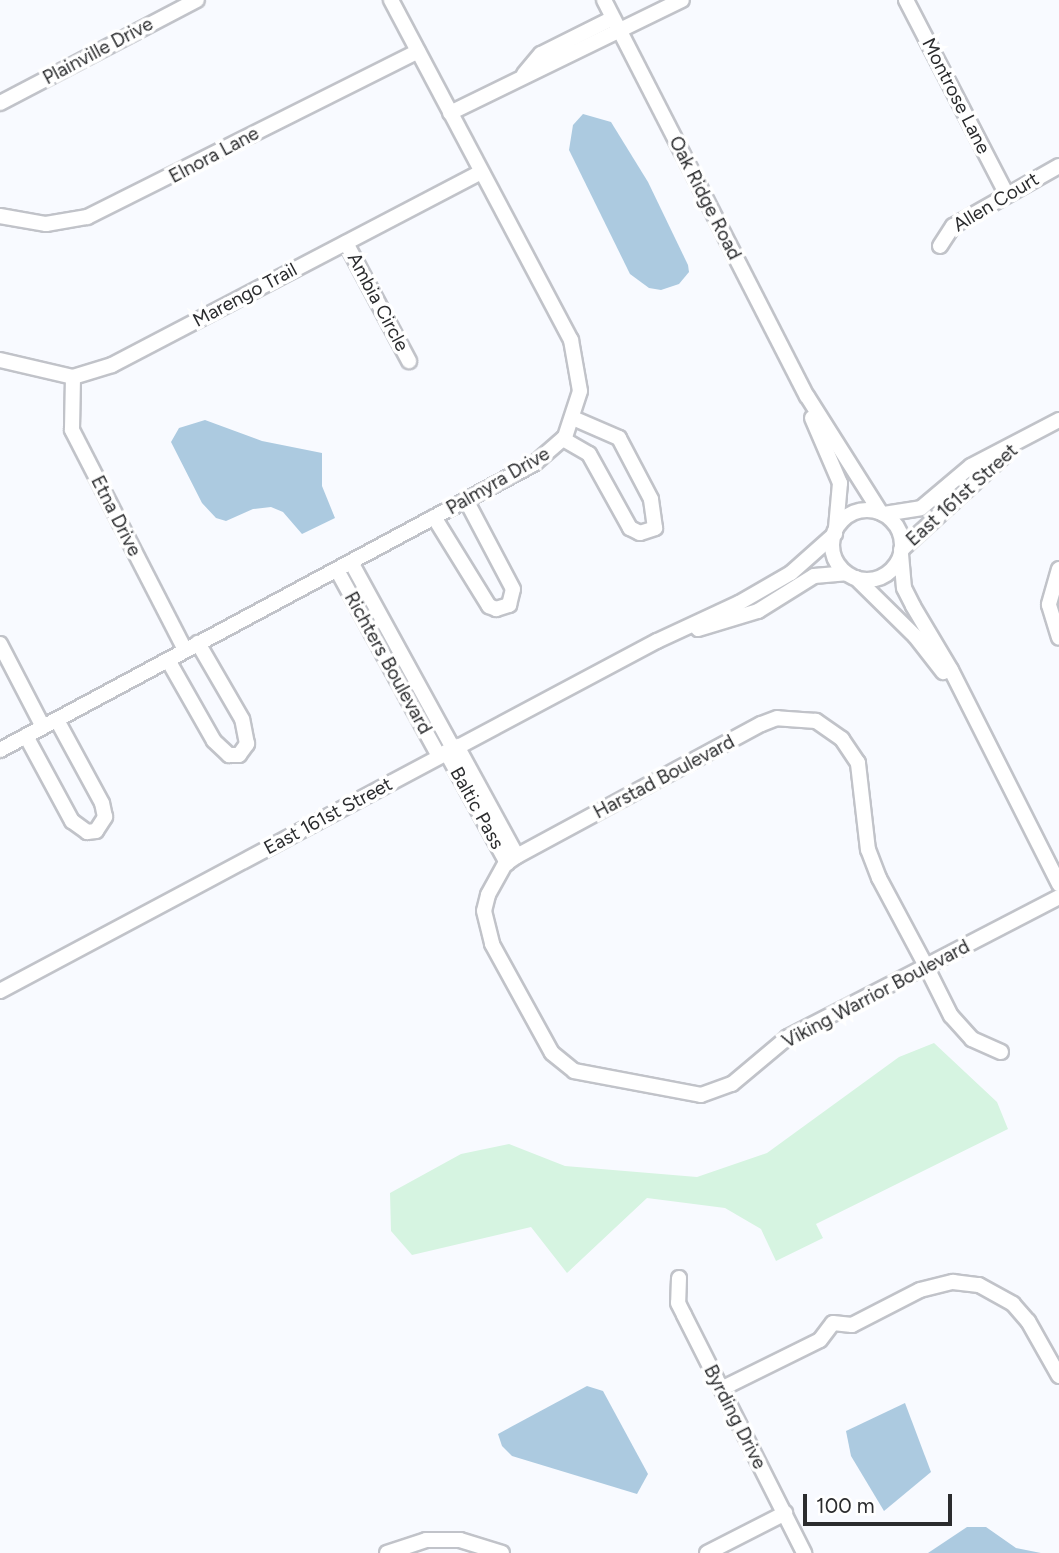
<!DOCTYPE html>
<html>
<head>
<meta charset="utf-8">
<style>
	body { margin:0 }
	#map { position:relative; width:1059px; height:1553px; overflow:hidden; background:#f8faff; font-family:Figtree,sans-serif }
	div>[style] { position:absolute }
	.green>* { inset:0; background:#d6f4e1 }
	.water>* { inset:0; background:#accae0 }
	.roads { filter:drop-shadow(2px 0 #c1c3c9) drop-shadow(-2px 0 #c1c3c9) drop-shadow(0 2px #c1c3c9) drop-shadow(0 -2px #c1c3c9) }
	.minor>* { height:14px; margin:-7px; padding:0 7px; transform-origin:7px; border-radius:7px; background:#fff }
	.minor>.ring { margin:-7px; padding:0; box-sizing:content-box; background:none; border:14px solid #fff; border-radius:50% }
	span { translate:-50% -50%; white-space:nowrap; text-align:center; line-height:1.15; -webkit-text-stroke:7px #fff; paint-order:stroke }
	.street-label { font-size:19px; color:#2b2c2e }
	.scale { position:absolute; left:803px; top:1494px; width:149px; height:32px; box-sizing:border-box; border:4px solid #2b2c2e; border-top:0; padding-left:9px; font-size:21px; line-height:24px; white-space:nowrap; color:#2b2c2e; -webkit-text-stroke:5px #fff; paint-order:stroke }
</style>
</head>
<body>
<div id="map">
	<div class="green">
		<div style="clip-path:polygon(934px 1043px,997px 1102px,1008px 1129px,816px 1224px,823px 1238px,776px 1261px,761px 1229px,725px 1208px,647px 1198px,567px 1273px,531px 1227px,412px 1255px,391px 1231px,390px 1193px,461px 1154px,509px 1144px,565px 1166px,697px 1177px,767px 1153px,899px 1057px)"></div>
	</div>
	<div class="water">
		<div style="clip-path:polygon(583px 114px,611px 122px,648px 182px,688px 265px,689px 272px,679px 284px,661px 290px,649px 288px,630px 274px,569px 150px,573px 125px)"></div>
		<div style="clip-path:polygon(205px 420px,262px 441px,322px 453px,322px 486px,335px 518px,302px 534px,283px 512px,271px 507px,253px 509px,226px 521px,216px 518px,202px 503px,171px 442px,179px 428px)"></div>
		<div style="clip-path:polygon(587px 1386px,603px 1391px,648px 1474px,637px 1494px,512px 1456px,502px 1446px,498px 1434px)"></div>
		<div style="clip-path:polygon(905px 1403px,931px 1472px,884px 1511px,851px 1456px,846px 1431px)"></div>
		<div style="clip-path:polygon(967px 1527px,986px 1527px,1016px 1548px,1041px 1553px,928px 1553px)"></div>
	</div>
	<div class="roads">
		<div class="minor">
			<div style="left:604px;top:0;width:445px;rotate:62.9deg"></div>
			<div style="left:807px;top:396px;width:138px;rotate:57.7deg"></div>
			<div style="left:906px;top:0;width:217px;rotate:62.6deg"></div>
			<div style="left:524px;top:74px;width:26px;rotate:-50deg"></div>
			<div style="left:541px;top:54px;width:80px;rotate:-26.6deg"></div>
			<div style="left:0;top:103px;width:222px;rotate:-27.6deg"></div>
			<div style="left:450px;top:113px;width:258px;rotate:-26deg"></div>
			<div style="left:0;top:216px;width:47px;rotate:9.9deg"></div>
			<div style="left:46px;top:224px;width:42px;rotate:-9.7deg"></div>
			<div style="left:87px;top:217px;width:370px;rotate:-26.6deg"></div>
			<div style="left:346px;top:243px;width:134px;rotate:61.9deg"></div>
			<div style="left:940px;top:246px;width:24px;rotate:-57deg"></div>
			<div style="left:953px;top:226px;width:122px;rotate:-29.5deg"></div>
			<div style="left:0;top:360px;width:75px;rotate:13.1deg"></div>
			<div style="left:73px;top:377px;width:41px;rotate:-17.1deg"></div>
			<div style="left:112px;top:365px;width:416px;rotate:-27.6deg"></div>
			<div style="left:73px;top:377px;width:53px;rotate:91.1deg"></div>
			<div style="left:72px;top:430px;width:247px;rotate:62.8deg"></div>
			<div style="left:812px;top:418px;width:71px;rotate:66.7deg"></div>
			<div style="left:840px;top:483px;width:45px;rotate:95.1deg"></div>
			<div style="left:563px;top:439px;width:30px;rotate:30deg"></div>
			<div style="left:589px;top:454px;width:85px;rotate:61deg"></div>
			<div style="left:630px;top:528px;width:11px;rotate:27deg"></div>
			<div style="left:640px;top:533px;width:16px;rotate:-18deg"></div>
			<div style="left:655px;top:528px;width:29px;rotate:-98deg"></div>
			<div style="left:651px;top:499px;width:69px;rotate:-117.7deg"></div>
			<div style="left:619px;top:438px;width:50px;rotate:-156.5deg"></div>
			<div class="ring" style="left:832px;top:510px;width:56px;height:56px"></div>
			<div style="left:884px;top:514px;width:37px;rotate:-9deg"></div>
			<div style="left:921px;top:508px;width:65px;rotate:-40deg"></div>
			<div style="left:971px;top:466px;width:99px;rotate:-27.6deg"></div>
			<div style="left:434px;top:517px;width:105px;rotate:58.3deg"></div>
			<div style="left:489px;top:606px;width:8px;rotate:23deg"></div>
			<div style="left:496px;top:609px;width:14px;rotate:-17deg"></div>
			<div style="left:509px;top:605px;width:16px;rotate:-76deg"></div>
			<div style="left:513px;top:589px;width:101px;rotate:-117.8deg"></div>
			<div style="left:901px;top:550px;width:141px;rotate:-42.4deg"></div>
			<div style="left:901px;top:554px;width:34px;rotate:85deg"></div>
			<div style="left:904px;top:588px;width:20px;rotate:63deg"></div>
			<div style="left:913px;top:606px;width:74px;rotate:59.3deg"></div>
			<div style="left:951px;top:670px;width:240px;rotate:63.2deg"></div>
			<div style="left:351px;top:562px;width:212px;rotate:61.3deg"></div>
			<div style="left:1059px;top:569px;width:37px;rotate:106deg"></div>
			<div style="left:1049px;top:605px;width:34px;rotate:73deg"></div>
			<div style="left:337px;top:570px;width:212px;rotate:61.3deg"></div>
			<div style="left:856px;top:578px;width:83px;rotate:44.5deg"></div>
			<div style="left:915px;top:636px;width:46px;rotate:52.1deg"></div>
			<div style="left:698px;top:629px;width:63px;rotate:-16.7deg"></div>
			<div style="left:758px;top:611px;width:66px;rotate:-32deg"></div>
			<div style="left:814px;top:576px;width:32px;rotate:-5deg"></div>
			<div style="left:0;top:644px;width:93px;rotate:62.6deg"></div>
			<div style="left:168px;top:660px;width:93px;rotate:60.4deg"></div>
			<div style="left:214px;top:741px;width:21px;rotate:43deg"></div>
			<div style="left:229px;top:755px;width:10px"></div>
			<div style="left:239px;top:755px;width:14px;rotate:-54deg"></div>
			<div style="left:247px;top:744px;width:25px;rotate:-101deg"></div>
			<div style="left:242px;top:719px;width:88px;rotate:-120.1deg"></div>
			<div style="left:26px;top:736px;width:97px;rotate:61.6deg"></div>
			<div style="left:72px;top:821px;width:19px;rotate:36deg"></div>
			<div style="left:87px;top:832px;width:9px;rotate:-6deg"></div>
			<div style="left:96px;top:831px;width:17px;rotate:-57deg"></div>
			<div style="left:105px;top:817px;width:14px;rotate:-102deg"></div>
			<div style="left:102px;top:803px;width:94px;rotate:-118.5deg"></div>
			<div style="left:457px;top:746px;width:125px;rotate:61.4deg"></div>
			<div style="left:0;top:750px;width:607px;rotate:-28.21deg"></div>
			<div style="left:535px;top:463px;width:40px;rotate:-41deg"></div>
			<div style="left:565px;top:437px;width:48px;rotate:-71.9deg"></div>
			<div style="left:580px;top:391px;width:52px;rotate:-100deg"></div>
			<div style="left:571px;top:340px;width:385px;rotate:-117.9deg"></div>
			<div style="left:446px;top:752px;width:127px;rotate:61.2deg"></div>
			<div style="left:0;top:991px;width:744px;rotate:-28.05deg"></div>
			<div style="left:657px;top:641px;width:90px;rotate:-24.9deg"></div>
			<div style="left:739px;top:603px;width:60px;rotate:-30deg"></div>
			<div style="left:791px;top:573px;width:59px;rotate:-41.6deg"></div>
			<div style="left:1001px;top:1052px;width:32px;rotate:-156deg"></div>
			<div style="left:972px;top:1039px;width:31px;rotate:-132deg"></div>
			<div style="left:951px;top:1016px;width:56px;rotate:-116.6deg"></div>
			<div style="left:926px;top:966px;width:100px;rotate:-118.1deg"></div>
			<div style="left:879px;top:878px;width:30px;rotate:-111deg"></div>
			<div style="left:868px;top:850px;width:88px;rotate:-96.6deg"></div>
			<div style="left:858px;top:763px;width:29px;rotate:-124deg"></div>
			<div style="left:842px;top:739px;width:32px;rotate:-145deg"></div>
			<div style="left:816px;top:721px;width:39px;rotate:-176deg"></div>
			<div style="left:777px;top:718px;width:17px;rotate:159deg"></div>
			<div style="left:761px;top:724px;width:277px;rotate:151.6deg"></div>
			<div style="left:517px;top:856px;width:14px;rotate:146deg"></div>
			<div style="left:505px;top:864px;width:35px;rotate:119deg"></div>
			<div style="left:488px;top:895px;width:16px;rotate:104deg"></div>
			<div style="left:484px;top:911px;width:34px;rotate:76deg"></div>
			<div style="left:492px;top:944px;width:124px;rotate:61.2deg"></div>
			<div style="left:552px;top:1053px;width:28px;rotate:39deg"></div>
			<div style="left:574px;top:1071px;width:129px;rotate:10.7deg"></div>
			<div style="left:701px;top:1095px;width:33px;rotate:-20deg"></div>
			<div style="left:732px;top:1084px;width:73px;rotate:-40deg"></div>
			<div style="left:788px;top:1037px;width:155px;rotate:-27.2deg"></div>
			<div style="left:926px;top:966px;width:150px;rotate:-27.4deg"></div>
			<div style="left:679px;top:1278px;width:25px;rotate:92deg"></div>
			<div style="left:678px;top:1303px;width:13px;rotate:63deg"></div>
			<div style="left:684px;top:1315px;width:267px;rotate:63.2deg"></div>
			<div style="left:721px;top:1389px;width:110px;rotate:-26.3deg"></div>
			<div style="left:820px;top:1340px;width:21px;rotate:-53deg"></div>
			<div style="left:833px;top:1323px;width:19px;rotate:6deg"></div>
			<div style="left:852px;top:1325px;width:76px;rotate:-27.2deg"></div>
			<div style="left:920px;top:1290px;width:34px;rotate:-14deg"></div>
			<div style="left:953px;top:1282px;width:26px;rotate:7deg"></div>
			<div style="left:979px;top:1285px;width:39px;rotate:29deg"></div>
			<div style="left:1013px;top:1304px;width:23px;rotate:49deg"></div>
			<div style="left:1028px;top:1321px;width:63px;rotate:60.6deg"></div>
			<div style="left:387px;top:1553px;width:41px;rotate:-18.4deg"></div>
			<div style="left:426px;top:1540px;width:34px"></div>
			<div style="left:460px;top:1540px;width:44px;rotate:17.2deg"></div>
			<div style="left:707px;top:1553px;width:88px;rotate:-27.1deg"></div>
		</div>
	</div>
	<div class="street-label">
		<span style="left:98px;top:51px;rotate:-28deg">Plainville Drive</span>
		<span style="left:956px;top:96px;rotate:63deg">Montrose Lane</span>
		<span style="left:214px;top:155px;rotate:-28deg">Elnora Lane</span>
		<span style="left:705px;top:198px;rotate:63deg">Oak Ridge Road</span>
		<span style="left:996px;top:202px;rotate:-31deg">Allen Court</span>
		<span style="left:245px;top:295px;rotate:-28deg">Marengo Trail</span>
		<span style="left:378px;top:302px;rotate:62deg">Ambia Circle</span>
		<span style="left:498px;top:481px;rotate:-30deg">Palmyra Drive</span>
		<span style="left:962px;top:495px;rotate:-42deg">East 161st Street</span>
		<span style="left:116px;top:516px;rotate:63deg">Etna Drive</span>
		<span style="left:388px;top:663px;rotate:61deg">Richters Boulevard</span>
		<span style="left:664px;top:777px;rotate:-28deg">Harstad Boulevard</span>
		<span style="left:477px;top:808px;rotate:61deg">Baltic Pass</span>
		<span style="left:328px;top:816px;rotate:-28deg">East 161st Street</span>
		<span style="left:876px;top:994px;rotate:-28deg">Viking Warrior Boulevard</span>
		<span style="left:735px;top:1417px;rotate:63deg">Byrding Drive</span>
	</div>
	<div class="scale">100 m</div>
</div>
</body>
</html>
